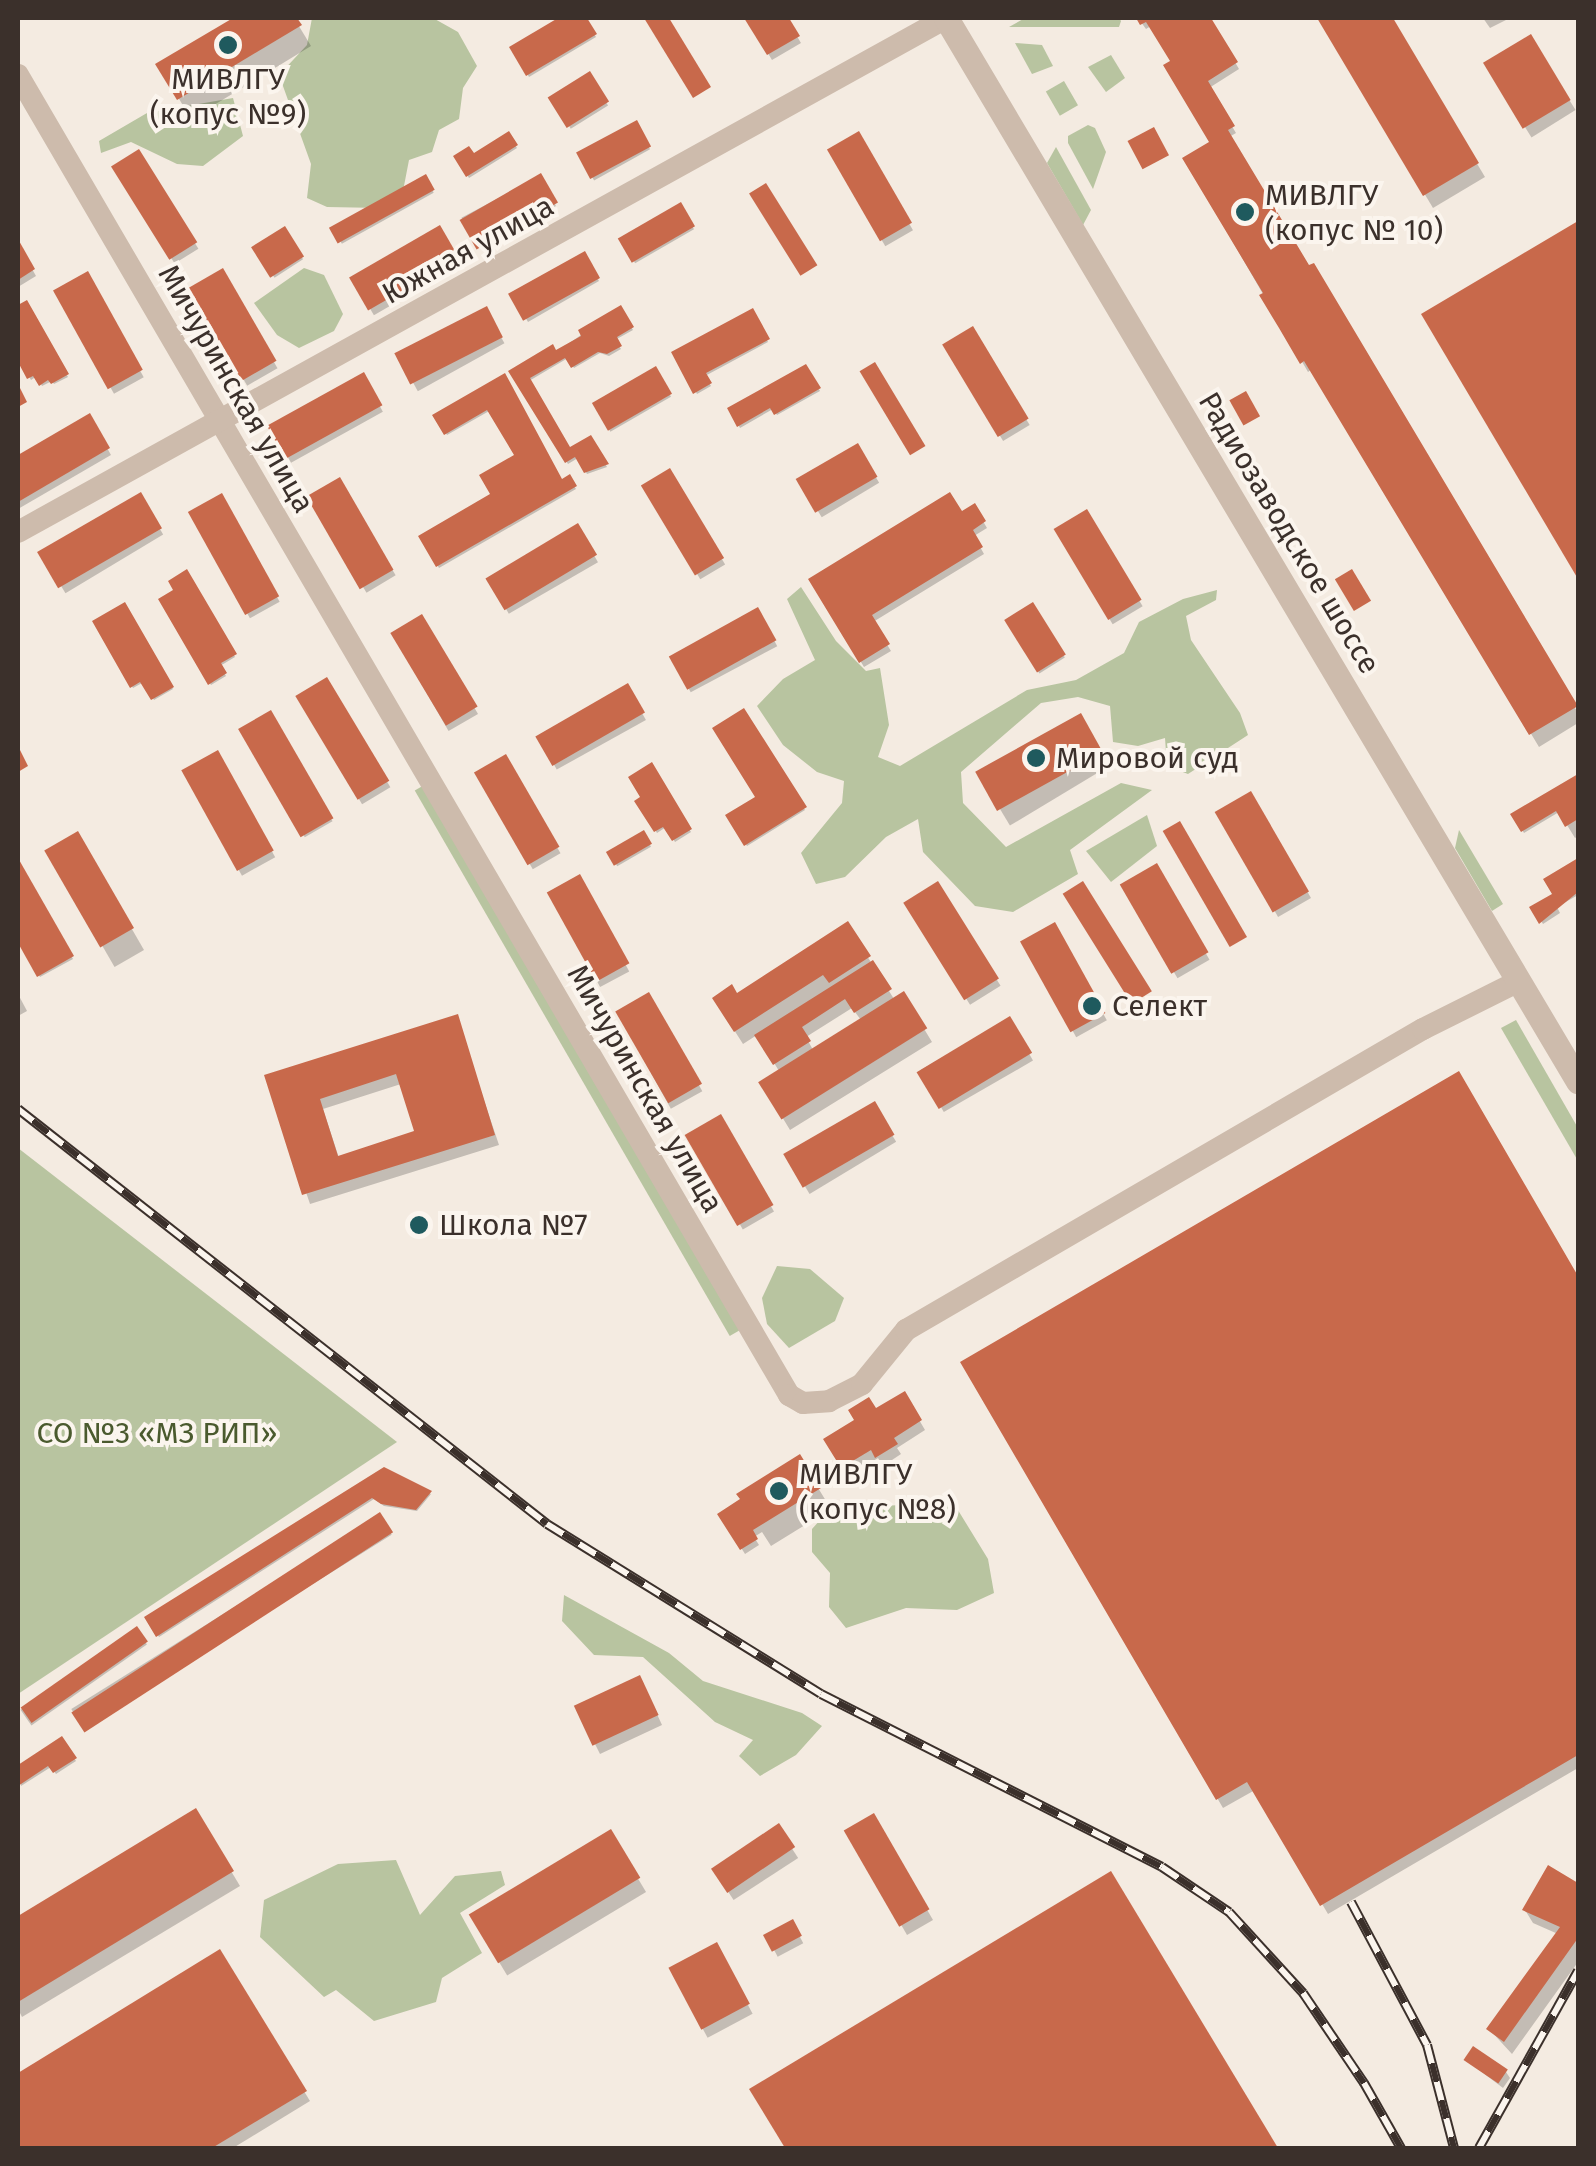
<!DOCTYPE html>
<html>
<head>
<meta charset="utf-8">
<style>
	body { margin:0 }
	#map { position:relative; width:1596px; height:2166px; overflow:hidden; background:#f4ebe1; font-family:"Fira Sans",sans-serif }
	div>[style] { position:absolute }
	.green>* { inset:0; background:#b8c4a0; transform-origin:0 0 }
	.shadow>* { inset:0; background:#0003; transform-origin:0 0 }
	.building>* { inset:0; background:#c8694b; transform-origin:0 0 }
	.minor>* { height:22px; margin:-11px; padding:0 11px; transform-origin:11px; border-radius:11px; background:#cdbbac }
	.tertiary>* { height:25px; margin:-12.5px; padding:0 12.5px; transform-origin:12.5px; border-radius:12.5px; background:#cdbbac }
	.rail>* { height:10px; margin-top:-5px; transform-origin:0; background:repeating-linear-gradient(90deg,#fbf5ee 0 19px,#3b302b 0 38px); box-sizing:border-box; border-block:2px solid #3b302b }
	.dots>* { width:28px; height:28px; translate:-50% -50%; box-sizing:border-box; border:5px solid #fbf5ee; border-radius:50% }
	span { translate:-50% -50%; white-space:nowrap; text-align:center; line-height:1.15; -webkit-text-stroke:8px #fbf5ee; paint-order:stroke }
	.poi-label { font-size:30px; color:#3b302b }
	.left { translate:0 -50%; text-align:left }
	.street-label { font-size:30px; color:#3b302b }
	.park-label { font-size:30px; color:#4a5a2e }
	.frame { position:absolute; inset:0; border:20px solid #3b302b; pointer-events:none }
</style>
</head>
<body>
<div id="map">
	<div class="green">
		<div style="clip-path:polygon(312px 18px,433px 18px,458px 32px,477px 66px,463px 88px,459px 119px,439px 130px,432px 152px,409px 160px,403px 191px,381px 208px,327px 207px,307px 198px,311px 164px,279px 75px,307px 45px)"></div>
		<div style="clip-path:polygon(1025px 18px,1119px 18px,1121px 21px,1119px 27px,1009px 27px)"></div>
		<div style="clip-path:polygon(1015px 43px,1042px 45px,1053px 66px,1032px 74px)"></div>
		<div style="clip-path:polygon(1111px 55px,1125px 78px,1106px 92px,1088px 67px)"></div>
		<div style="left:1064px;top:81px;width:28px;height:21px;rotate:60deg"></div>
		<div style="clip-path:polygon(233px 98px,243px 136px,203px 166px,177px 164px,131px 142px,101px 153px,99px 141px,147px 113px)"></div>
		<div style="clip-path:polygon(1088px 125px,1095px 128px,1106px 152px,1093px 189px,1068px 143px,1068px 136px)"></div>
		<div style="clip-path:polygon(1056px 147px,1091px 210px,1083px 225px,1047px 163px)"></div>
		<div style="clip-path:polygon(304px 268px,324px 275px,343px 314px,334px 331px,299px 348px,277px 335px,254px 303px)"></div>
		<div style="clip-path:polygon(801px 587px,836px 641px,866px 671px,880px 668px,889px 725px,878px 757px,900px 766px,1027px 690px,1076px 680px,1124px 653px,1139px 622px,1183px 599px,1217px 590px,1216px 600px,1186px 616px,1191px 640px,1240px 713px,1248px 735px,1188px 774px,1167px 766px,1165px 738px,1138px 746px,1113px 742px,1110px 706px,1078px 697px,1041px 703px,961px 772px,963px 803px,1006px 847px,1121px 783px,1152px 790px,1070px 850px,1078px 874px,1013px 912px,975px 906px,923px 852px,918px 819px,886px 837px,845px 877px,816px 884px,801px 853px,842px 803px,844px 781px,817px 772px,783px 745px,757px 706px,783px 679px,815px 660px,787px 599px)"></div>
		<div style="left:426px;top:784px;width:630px;height:13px;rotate:60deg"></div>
		<div style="clip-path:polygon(1147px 815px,1157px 846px,1111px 882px,1086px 851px)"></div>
		<div style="clip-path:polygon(1459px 830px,1503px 904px,1492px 911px,1455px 848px)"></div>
		<div style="clip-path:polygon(1516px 1020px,1578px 1128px,1578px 1161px,1501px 1028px)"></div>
		<div style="clip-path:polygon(18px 1148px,397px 1442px,18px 1694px)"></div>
		<div style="clip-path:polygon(777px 1266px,810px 1269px,844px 1298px,835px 1321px,789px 1348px,767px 1324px,762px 1298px)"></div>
		<div style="clip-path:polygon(953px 1502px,988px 1559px,994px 1593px,957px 1610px,906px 1608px,846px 1628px,829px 1607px,830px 1573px,812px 1552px,812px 1529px,830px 1509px)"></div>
		<div style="clip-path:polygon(564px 1595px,669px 1653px,703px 1681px,802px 1713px,822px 1726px,796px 1755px,760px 1776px,739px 1756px,753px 1740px,715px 1722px,643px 1657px,594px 1655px,562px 1621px)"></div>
		<div style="clip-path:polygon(396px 1860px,420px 1915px,455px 1876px,501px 1871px,505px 1885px,460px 1913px,482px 1953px,442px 1978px,436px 2002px,374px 2021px,336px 1990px,324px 1997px,260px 1937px,264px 1900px,338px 1864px)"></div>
	</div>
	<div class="shadow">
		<div style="clip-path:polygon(237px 18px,294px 18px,311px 46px,191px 119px,159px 65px)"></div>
		<div style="clip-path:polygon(563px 18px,584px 18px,596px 37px,529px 77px,512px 48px)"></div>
		<div style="clip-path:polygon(747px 18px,786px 18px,801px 43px,772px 60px)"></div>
		<div style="clip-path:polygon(1138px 18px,1209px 18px,1239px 69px,1209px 88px,1236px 133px,1229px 137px,1578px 713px,1578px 723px,1539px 747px,1312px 369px,1308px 372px,1185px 159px,1212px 142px,1173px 62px,1151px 26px,1146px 29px)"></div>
		<div style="clip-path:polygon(1319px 18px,1390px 18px,1485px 177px,1433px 208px)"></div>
		<div style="clip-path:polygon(1483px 18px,1510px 18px,1490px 28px)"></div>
		<div style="left:1530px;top:37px;width:86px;height:52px;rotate:58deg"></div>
		<div style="left:589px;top:75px;width:36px;height:44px;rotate:58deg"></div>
		<div style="left:636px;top:124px;width:29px;height:64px;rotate:61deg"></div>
		<div style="clip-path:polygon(508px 134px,517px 148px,469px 178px,456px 157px,473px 156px)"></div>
		<div style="left:858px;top:135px;width:110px;height:32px;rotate:60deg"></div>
		<div style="left:138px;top:152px;width:114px;height:28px;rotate:58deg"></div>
		<div style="left:540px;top:176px;width:34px;height:89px;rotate:62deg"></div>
		<div style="left:425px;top:177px;width:18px;height:105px;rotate:61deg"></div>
		<div style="left:680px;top:205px;width:28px;height:68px;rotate:60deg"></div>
		<div style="clip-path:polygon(1578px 224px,1578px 574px,1425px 315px)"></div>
		<div style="left:439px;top:228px;width:43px;height:100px;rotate:60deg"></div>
		<div style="left:284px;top:230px;width:35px;height:34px;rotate:57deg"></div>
		<div style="clip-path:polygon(18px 244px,36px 276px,18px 287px)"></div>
		<div style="left:584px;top:255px;width:30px;height:82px;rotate:60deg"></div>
		<div style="left:222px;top:272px;width:111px;height:35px;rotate:60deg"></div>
		<div style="left:87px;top:275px;width:117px;height:34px;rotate:61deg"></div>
		<div style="clip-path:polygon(26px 303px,68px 377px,54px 384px,52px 381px,42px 386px,37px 376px,31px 380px,18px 357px,18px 308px)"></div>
		<div style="clip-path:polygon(620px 308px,633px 330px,615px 340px,621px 349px,609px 356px,600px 353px,574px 368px,568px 358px,529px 381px,569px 451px,591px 438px,607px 467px,587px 474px,578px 458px,568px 464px,512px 372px,555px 353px)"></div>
		<div style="left:486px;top:310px;width:38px;height:99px;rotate:61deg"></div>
		<div style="clip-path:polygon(752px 311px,768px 342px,705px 376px,711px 386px,697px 394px,674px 353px)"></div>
		<div style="left:972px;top:329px;width:112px;height:31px;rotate:59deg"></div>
		<div style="clip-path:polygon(806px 367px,820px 391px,777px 415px,773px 409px,740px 428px,730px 409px)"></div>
		<div style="left:655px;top:369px;width:32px;height:70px;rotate:60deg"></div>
		<div style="left:363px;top:376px;width:41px;height:105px;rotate:61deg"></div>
		<div style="clip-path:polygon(504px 376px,561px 482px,569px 478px,576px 489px,439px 568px,421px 537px,493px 495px,517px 456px,491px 410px,447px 435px,436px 416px)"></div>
		<div style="clip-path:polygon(89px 416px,111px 455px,18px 509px,18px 458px)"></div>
		<div style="left:857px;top:446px;width:43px;height:67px;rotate:59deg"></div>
		<div style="left:669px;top:471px;width:109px;height:29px;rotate:59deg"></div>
		<div style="left:339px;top:481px;width:110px;height:34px;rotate:59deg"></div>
		<div style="left:140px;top:496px;width:45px;height:114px;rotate:59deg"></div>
		<div style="left:221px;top:496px;width:121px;height:34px;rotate:61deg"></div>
		<div style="clip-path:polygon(974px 506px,987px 528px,974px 536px,984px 554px,873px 622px,891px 651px,864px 667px,811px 579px)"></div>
		<div style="left:1086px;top:512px;width:110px;height:35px;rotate:59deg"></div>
		<div style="left:577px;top:526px;width:42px;height:103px;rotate:60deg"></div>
		<div style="clip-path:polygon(187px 572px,235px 657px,220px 666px,226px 676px,211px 685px,162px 600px,177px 591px)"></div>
		<div style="left:1032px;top:605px;width:62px;height:30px;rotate:58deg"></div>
		<div style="clip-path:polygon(125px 606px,173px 689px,154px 700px,144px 682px,133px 688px,95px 622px)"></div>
		<div style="left:758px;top:610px;width:41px;height:98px;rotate:62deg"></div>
		<div style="left:422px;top:617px;width:112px;height:34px;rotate:60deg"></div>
		<div style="left:326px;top:680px;width:125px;height:33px;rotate:59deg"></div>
		<div style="left:627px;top:686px;width:39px;height:102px;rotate:61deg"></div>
		<div style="clip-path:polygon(743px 711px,805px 810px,747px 846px,729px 816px,758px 798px)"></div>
		<div style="left:270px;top:713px;width:125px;height:32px;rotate:60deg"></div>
		<div style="left:1080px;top:717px;width:57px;height:116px;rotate:59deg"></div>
		<div style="left:218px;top:754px;width:118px;height:38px;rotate:61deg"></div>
		<div style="left:505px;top:757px;width:111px;height:32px;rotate:60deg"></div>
		<div style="clip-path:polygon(651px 766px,691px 832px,675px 842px,666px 827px,657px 833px,638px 801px,643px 798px)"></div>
		<div style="clip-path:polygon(1578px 777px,1578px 836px,1575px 838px,1559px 812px,1524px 833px,1513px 815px)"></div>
		<div style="left:1251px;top:794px;width:120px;height:38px;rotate:60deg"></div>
		<div style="left:643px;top:833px;width:16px;height:39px;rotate:60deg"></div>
		<div style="left:77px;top:834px;width:134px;height:34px;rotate:60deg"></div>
		<div style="clip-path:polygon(1577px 862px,1578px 895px,1557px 907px,1560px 913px,1543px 924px,1533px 908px,1555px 895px)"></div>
		<div style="clip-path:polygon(18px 863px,73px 959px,40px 977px,18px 938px)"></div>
		<div style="left:1156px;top:867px;width:107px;height:37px;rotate:60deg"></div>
		<div style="left:579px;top:877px;width:107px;height:33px;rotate:62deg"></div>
		<div style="left:937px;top:884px;width:120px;height:36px;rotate:58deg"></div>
		<div style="clip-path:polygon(evenodd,847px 924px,894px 999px,903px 994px,932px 1042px,790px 1130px,761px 1082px,779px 1071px,757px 1035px,743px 1044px,722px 1011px,736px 996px,847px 924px,852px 1008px,861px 1020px,813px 1050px,806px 1037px,852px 1008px)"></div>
		<div style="left:1054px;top:925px;width:109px;height:35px;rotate:61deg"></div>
		<div style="clip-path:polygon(18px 994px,27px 1011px,18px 1016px)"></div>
		<div style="left:649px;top:995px;width:110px;height:36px;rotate:61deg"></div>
		<div style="clip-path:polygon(evenodd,456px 1017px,499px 1145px,310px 1204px,267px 1077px,456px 1017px,401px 1084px,418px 1133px,339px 1158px,323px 1109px,401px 1084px)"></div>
		<div style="left:1009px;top:1019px;width:48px;height:103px;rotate:60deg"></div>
		<div style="clip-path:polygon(1458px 1075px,1578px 1281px,1578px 1768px,1328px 1914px,1255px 1790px,1223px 1808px,963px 1363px)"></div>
		<div style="left:874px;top:1105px;width:43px;height:101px;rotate:59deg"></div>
		<div style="left:720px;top:1118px;width:108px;height:36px;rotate:60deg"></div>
		<div style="clip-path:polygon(904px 1394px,925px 1430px,897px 1448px,901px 1454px,883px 1466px,878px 1458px,849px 1476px,827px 1440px)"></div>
		<div style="clip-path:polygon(799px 1457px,831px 1509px,771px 1546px,762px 1532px,754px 1537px,759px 1545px,745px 1554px,720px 1514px)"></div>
		<div style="clip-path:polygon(384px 1470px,431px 1494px,417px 1511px,384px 1506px,374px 1499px,159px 1637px,147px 1618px)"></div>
		<div style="left:380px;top:1516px;width:22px;height:364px;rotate:58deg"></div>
		<div style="left:136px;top:1629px;width:19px;height:141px;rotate:55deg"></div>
		<div style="clip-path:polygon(645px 1688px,662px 1725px,600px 1754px,595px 1744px)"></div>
		<div style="clip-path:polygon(62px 1739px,76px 1761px,56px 1774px,51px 1767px,21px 1786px,18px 1768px)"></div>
		<div style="clip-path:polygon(195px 1811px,240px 1886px,22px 2017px,18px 2009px,18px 1918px)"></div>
		<div style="left:873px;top:1816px;width:120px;height:30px;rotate:60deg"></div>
		<div style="left:778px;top:1827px;width:37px;height:77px;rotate:57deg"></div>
		<div style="left:610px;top:1832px;width:70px;height:162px;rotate:59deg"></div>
		<div style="clip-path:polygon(1549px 1868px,1578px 1886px,1578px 1962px,1512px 2054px,1489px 2029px,1558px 1934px,1533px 1923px,1525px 1910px)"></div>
		<div style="clip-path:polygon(1111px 1875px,1275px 2148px,788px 2148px,753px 2090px)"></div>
		<div style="left:792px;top:1922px;width:24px;height:29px;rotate:62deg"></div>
		<div style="left:716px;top:1945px;width:78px;height:51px;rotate:62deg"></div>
		<div style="clip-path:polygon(219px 1953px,310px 2101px,233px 2148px,18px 2148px,18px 2076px)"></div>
		<div style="clip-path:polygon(1466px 2060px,1506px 2072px,1510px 2078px,1503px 2088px)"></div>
	</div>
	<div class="building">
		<div style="clip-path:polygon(233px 18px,297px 18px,302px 25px,177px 100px,155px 64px)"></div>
		<div style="clip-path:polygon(558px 18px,587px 18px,597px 34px,526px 76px,509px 47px)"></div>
		<div style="clip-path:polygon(644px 18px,669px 18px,711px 87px,693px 98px)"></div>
		<div style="clip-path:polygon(744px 18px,789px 18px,800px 36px,767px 55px)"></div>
		<div style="clip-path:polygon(1136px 18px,1211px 18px,1238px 62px,1208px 81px,1235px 126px,1228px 130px,1309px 265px,1314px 263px,1578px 706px,1529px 735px,1304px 361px,1300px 364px,1279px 328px,1259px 295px,1263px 293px,1182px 158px,1209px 142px,1163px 65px,1170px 61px,1146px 22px,1140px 25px)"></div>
		<div style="clip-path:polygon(1317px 18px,1393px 18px,1479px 163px,1423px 196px)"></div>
		<div style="left:1531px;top:34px;width:77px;height:56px;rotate:59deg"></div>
		<div style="left:590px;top:71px;width:36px;height:50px;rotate:58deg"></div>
		<div style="left:637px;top:120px;width:30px;height:69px;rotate:62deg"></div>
		<div style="left:1154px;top:127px;width:32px;height:30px;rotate:62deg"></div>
		<div style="clip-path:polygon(509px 131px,518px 145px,466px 177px,453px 156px,469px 146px,474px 153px)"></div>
		<div style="left:859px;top:131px;width:106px;height:37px;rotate:60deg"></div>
		<div style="left:139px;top:149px;width:110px;height:33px;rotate:58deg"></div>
		<div style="left:541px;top:173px;width:34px;height:94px;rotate:60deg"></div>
		<div style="left:426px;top:174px;width:18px;height:111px;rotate:61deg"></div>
		<div style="left:766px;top:183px;width:97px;height:20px;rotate:58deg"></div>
		<div style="left:681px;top:202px;width:28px;height:73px;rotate:60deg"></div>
		<div style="clip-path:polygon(1578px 221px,1578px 579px,1421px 314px)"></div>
		<div style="left:440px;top:225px;width:38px;height:105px;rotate:60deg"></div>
		<div style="left:285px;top:226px;width:36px;height:40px;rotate:58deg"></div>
		<div style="clip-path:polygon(18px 239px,35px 269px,18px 280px)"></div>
		<div style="left:585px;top:251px;width:31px;height:88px;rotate:61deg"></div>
		<div style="left:223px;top:268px;width:107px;height:40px;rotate:60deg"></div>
		<div style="left:88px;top:271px;width:113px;height:40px;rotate:61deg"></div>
		<div style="clip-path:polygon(27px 300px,69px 374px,51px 384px,48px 380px,39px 386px,33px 376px,27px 379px,18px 362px,18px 305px)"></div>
		<div style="clip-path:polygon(621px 305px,634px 327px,617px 337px,622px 346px,607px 354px,598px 352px,571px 368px,565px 358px,530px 378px,570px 447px,591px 435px,609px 464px,584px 473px,575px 457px,565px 463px,508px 371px,553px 344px,556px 350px,581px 336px,578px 330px)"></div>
		<div style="left:487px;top:306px;width:35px;height:104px;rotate:63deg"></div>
		<div style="clip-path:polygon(753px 308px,770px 339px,706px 373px,712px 383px,693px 394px,671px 352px)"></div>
		<div style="left:973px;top:326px;width:108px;height:36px;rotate:59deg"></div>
		<div style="left:875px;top:362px;width:98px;height:18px;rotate:59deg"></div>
		<div style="clip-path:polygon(806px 364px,821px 388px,774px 415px,770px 408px,737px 427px,727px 408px)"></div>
		<div style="left:656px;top:366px;width:32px;height:74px;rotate:60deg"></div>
		<div style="left:364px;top:372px;width:38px;height:111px;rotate:61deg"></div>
		<div style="clip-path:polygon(505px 373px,562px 479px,570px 474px,577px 486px,436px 567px,418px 536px,490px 494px,479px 475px,514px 455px,487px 410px,444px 435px,432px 415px)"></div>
		<div style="clip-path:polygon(18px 384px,27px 402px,18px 407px)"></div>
		<div style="left:1246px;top:391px;width:29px;height:19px;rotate:61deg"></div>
		<div style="clip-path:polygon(90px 413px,110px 448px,18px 502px,18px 455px)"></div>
		<div style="left:858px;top:443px;width:39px;height:72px;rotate:60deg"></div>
		<div style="left:670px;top:468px;width:105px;height:34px;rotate:59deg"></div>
		<div style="left:340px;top:477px;width:107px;height:39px;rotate:60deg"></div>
		<div style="left:141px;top:492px;width:42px;height:120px;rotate:60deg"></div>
		<div style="clip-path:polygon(950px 492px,962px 511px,975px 503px,986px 521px,973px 530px,983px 547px,872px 615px,890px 644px,859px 663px,808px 579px)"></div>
		<div style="left:222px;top:493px;width:118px;height:39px;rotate:61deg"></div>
		<div style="left:1087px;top:509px;width:106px;height:39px;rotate:59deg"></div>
		<div style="left:578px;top:523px;width:37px;height:108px;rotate:59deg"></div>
		<div style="clip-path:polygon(187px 569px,237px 654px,221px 663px,227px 673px,208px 685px,158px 599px,173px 590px,168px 581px)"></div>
		<div style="left:1352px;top:569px;width:37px;height:20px;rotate:59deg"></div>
		<div style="clip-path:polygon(125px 602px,174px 687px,151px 700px,140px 682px,130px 688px,92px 621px)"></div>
		<div style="left:1033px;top:602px;width:62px;height:34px;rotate:58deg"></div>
		<div style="left:758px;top:607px;width:38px;height:102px;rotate:61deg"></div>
		<div style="left:422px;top:614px;width:108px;height:37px;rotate:59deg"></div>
		<div style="left:327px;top:677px;width:121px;height:37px;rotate:59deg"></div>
		<div style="left:628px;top:683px;width:34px;height:107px;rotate:60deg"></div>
		<div style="clip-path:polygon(744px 708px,807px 807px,744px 846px,725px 815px,755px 797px,712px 728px)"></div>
		<div style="left:271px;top:710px;width:125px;height:38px;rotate:60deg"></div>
		<div style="left:1081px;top:713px;width:45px;height:121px;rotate:61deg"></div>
		<div style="clip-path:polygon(18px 746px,28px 766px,18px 772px)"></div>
		<div style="left:218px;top:750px;width:115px;height:42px;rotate:61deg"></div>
		<div style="left:506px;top:754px;width:107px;height:37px;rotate:60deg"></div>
		<div style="clip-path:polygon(652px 762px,692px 829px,672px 841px,663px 827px,654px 832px,634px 801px,640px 797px,628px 777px)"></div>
		<div style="clip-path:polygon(1578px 774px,1578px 819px,1565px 827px,1556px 811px,1521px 832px,1510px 814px)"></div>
		<div style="left:1251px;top:791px;width:116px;height:42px;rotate:60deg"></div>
		<div style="left:1180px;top:821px;width:134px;height:20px;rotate:60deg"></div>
		<div style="left:644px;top:830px;width:16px;height:44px;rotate:60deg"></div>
		<div style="left:78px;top:831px;width:112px;height:39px;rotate:60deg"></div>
		<div style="clip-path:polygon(18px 858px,74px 956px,37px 977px,18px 943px)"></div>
		<div style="clip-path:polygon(1578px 858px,1578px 892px,1539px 924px,1529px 907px,1552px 894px,1543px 879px)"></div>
		<div style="left:1157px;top:863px;width:103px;height:43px;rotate:60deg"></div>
		<div style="left:580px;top:874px;width:102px;height:38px;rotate:61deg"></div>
		<div style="left:938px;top:881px;width:115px;height:41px;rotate:58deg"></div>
		<div style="left:1083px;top:881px;width:130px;height:24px;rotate:58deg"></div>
		<div style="clip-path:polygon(848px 921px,871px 956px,829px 983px,823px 975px,734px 1032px,712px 998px,732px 984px,737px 993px)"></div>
		<div style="left:1055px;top:922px;width:104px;height:40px;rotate:61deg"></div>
		<div style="clip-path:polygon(873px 960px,892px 989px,854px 1013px,845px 999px,802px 1027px,811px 1041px,773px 1065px,754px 1035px)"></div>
		<div style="left:904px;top:991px;width:44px;height:172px;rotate:58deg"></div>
		<div style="left:649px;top:992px;width:106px;height:39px;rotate:60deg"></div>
		<div style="clip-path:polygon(evenodd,458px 1014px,495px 1135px,302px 1195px,264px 1075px,458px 1014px,396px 1074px,414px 1131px,338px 1156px,320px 1099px,396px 1074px)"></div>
		<div style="left:1010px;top:1016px;width:43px;height:109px;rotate:59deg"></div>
		<div style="clip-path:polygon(1459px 1071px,1578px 1276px,1578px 1755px,1320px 1906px,1247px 1782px,1216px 1800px,960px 1362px)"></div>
		<div style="left:875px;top:1101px;width:39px;height:106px;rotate:60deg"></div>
		<div style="left:721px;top:1114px;width:105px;height:42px;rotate:60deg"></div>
		<div style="clip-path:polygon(905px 1391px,922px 1420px,894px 1438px,898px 1444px,875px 1458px,871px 1450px,841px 1468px,823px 1439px,854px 1420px,848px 1410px,869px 1397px,876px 1408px)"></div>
		<div style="clip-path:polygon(800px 1454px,821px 1488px,753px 1530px,758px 1539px,740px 1550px,717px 1514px,740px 1499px,736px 1494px)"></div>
		<div style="clip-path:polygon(384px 1467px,432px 1491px,416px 1510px,381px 1504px,372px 1498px,156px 1637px,144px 1617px)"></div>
		<div style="left:380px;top:1512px;width:24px;height:368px;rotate:57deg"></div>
		<div style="left:137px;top:1626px;width:19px;height:142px;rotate:55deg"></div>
		<div style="left:640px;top:1675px;width:44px;height:73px;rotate:65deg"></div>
		<div style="clip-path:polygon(62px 1736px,77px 1758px,53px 1773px,48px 1766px,18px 1786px,18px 1765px)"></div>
		<div style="clip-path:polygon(196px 1808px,234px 1871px,18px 2002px,18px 1916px)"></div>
		<div style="left:874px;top:1813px;width:111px;height:35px;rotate:60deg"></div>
		<div style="left:779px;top:1823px;width:29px;height:82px;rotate:56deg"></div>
		<div style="left:611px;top:1829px;width:57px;height:166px;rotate:59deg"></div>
		<div style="clip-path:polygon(1548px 1865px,1578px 1883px,1578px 1938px,1504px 2042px,1486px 2029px,1560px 1927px,1522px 1910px)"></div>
		<div style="clip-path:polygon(1111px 1871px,1278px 2148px,785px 2148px,749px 2089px)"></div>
		<div style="left:793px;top:1919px;width:19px;height:34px;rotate:62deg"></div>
		<div style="left:717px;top:1942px;width:70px;height:55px;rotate:62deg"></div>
		<div style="clip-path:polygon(220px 1949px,307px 2091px,212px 2148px,18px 2148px,18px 2073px)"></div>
		<div style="left:1473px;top:2046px;width:42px;height:17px;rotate:34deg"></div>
	</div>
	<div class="minor">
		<div style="left:18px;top:75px;width:1529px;rotate:59.71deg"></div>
		<div style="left:789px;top:1395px;width:16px;rotate:30deg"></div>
		<div style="left:803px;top:1403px;width:26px;rotate:-4deg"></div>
		<div style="left:829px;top:1401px;width:37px;rotate:-27deg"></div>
		<div style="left:862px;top:1384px;width:70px;rotate:-50.8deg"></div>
		<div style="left:906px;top:1330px;width:598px;rotate:-30.21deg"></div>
		<div style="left:1423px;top:1029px;width:107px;rotate:-26.6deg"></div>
		<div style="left:18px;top:532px;width:1061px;rotate:-28.98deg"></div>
	</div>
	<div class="tertiary">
		<div style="left:946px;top:18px;width:1237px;rotate:59.27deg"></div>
	</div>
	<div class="rail">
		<div style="left:18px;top:1109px;width:672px;rotate:38.11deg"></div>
		<div style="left:547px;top:1524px;width:322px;rotate:31.8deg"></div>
		<div style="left:821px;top:1694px;width:382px;rotate:26.9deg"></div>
		<div style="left:1162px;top:1867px;width:81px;rotate:33.9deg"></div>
		<div style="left:1229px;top:1912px;width:110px;rotate:47.6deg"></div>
		<div style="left:1303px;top:1993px;width:109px;rotate:55.9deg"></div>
		<div style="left:1364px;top:2083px;width:75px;rotate:60.4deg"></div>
		<div style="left:1351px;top:1902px;width:162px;rotate:62deg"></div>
		<div style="left:1427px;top:2045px;width:106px;rotate:75.3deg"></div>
		<div style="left:1479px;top:2148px;width:203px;rotate:-60.8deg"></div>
	</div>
	<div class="dots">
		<div style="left:228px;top:45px;background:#1f5a5e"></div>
		<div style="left:1245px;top:212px;background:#1f5a5e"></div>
		<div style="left:1036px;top:758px;background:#1f5a5e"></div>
		<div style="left:1092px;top:1006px;background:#1f5a5e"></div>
		<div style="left:419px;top:1225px;background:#1f5a5e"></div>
		<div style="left:779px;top:1491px;background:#1f5a5e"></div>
	</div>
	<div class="poi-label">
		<span style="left:228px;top:96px">МИВЛГУ<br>(копус №9)</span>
		<span class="left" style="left:1265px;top:212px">МИВЛГУ<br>(копус № 10)</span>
		<span class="left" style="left:1056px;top:758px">Мировой суд</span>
		<span class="left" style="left:1112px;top:1006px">Селект</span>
		<span class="left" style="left:439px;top:1225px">Школа №7</span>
		<span class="left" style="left:799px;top:1491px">МИВЛГУ<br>(копус №8)</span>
	</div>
	<div class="street-label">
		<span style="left:468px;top:250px;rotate:-29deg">Южная улица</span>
		<span style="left:236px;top:389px;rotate:60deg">Мичуринская улица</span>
		<span style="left:1289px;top:533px;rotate:59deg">Радиозаводское шоссе</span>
		<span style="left:645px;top:1089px;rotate:60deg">Мичуринская улица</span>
	</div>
	<div class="park-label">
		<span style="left:157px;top:1433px">СО №3 «МЗ РИП»</span>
	</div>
	<div class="frame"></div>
</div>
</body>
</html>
